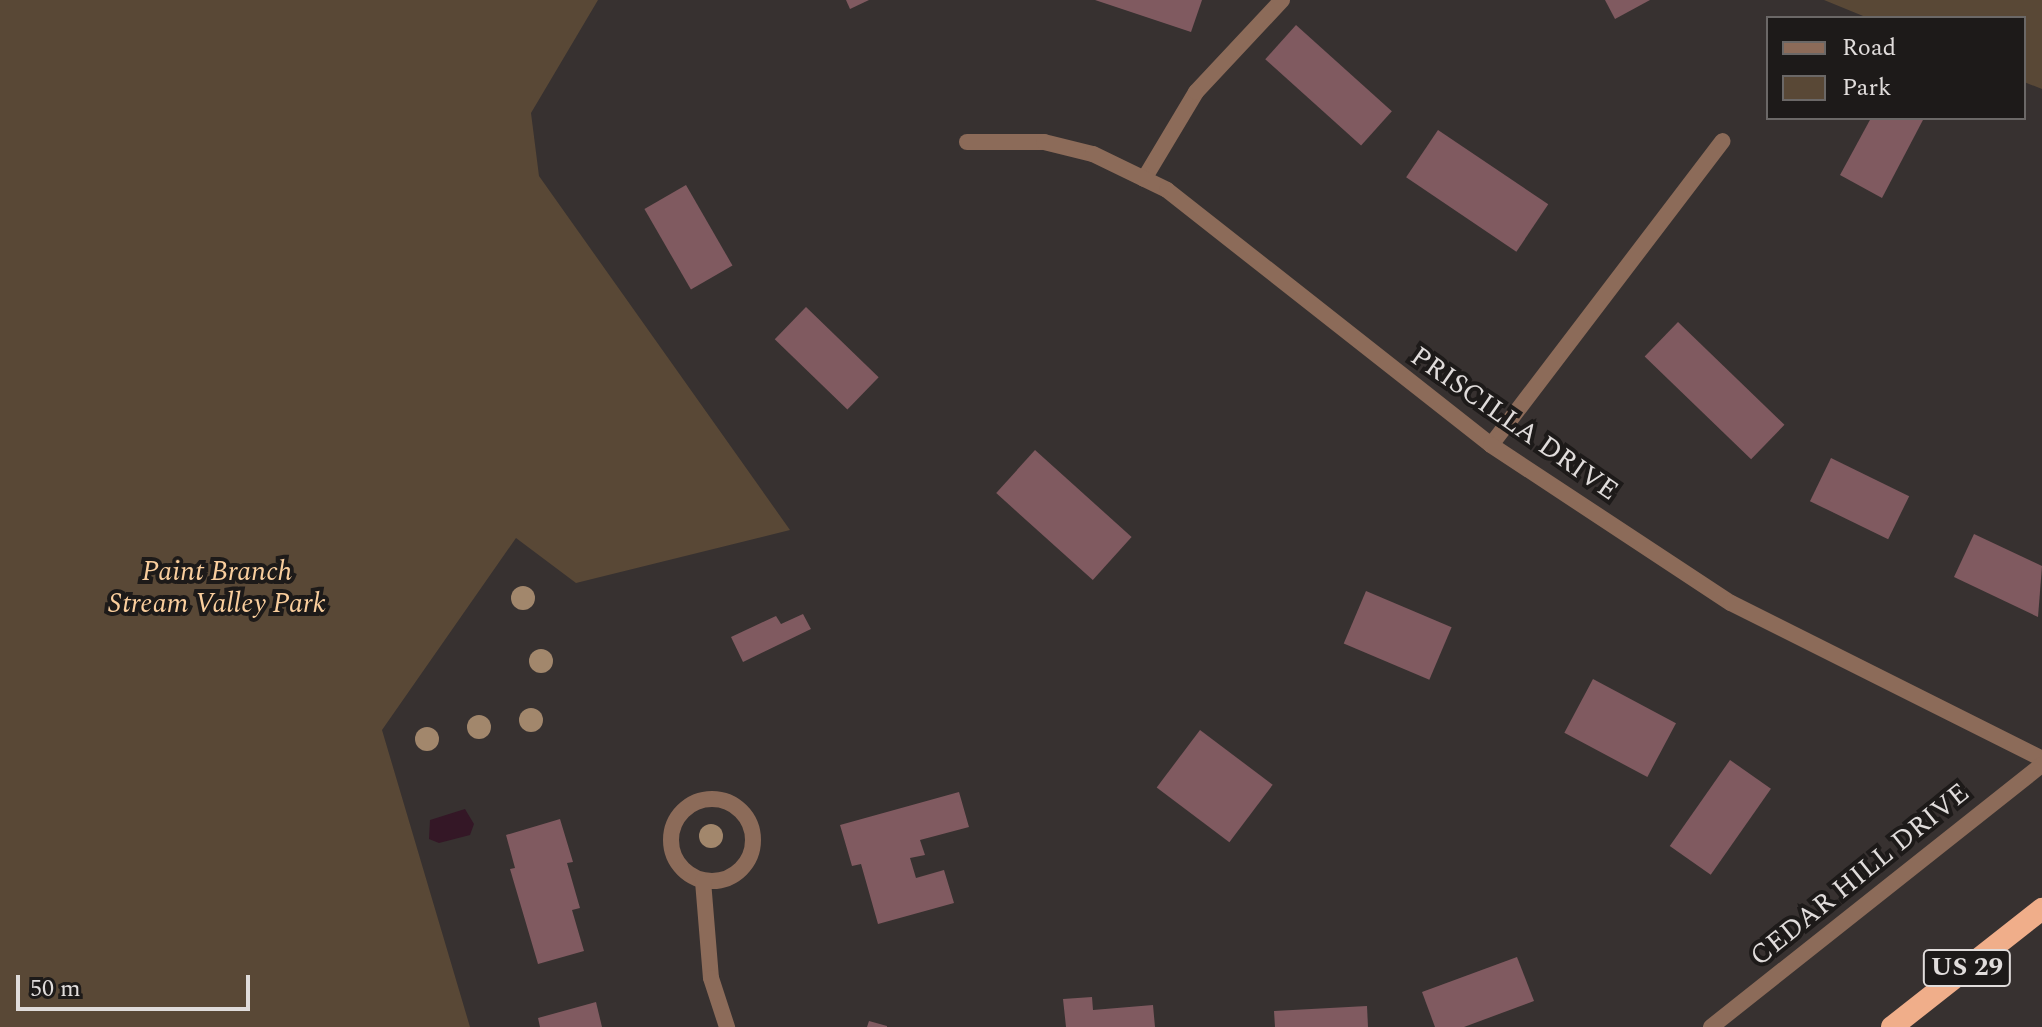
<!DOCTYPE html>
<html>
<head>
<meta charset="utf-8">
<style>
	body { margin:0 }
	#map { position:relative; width:2042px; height:1027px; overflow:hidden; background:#373130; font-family:Spectral,serif }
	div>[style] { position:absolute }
	.green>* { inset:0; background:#594836 }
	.water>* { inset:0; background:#341726 }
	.building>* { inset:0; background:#805a60; transform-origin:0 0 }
	.service>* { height:16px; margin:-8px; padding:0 8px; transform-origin:8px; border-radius:8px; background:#8c6b59 }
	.minor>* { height:16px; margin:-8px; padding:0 8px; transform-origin:8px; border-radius:8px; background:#8c6b59 }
	.minor>.ring { margin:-8px; padding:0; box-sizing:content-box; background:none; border:16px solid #8c6b59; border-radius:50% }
	.trunk>* { height:22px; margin:-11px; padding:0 11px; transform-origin:11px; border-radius:11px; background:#f0ae8a }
	.trees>* { width:24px; height:24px; margin:-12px; border-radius:50%; background:#a2876c }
	span { translate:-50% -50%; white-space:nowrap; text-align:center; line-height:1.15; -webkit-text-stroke:8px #1d1a19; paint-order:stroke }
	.shield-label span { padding:2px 6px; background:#1d1a19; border:2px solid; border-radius:6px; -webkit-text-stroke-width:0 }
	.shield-label { font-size:26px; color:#e0dcdb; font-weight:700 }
	.street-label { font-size:28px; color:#e0dcdb }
	.park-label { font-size:28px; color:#face9d; font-style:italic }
	.legend { position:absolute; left:1766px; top:16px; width:260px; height:104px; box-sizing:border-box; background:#1d1a19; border:2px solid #6b6867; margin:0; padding:10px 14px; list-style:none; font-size:24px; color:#e0dcdb }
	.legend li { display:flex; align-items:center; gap:16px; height:40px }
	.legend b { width:40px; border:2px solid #6b6867 }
	.scale { position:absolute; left:16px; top:975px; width:234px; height:36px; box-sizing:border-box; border:4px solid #e0dcdb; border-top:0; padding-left:10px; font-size:24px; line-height:28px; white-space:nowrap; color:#e0dcdb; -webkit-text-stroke:6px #1d1a19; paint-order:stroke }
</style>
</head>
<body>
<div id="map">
	<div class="green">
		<div style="clip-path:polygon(0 0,598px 0,531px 113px,539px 176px,790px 530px,576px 583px,516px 538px,382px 730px,470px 1027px,0 1027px)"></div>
		<div style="clip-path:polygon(1824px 0,2042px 0,2042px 89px,2024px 82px,2024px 18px,1868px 18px)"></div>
	</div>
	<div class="water">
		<div style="clip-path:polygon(465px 809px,474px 824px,470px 835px,439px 843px,429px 839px,430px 820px)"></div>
	</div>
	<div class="building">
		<div style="clip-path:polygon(846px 0,869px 0,850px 9px)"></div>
		<div style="clip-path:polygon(1095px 0,1202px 0,1191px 32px)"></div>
		<div style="clip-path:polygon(1605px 0,1650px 0,1615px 19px)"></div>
		<div style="left:1296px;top:25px;width:129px;height:46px;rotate:42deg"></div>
		<div style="clip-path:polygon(1871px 118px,1924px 118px,1882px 198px,1840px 175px)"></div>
		<div style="left:1438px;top:130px;width:133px;height:57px;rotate:34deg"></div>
		<div style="left:686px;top:185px;width:93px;height:48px;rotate:60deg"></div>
		<div style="left:806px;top:307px;width:101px;height:45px;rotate:44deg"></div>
		<div style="left:1678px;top:322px;width:148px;height:48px;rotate:44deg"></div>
		<div style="left:1035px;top:450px;width:130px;height:58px;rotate:42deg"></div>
		<div style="left:1831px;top:458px;width:87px;height:48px;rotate:26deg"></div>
		<div style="clip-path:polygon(1974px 534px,2042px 566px,2038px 617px,1954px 577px)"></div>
		<div style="left:1366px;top:591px;width:93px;height:57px;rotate:23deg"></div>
		<div style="clip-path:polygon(803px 614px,811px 629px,743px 662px,731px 637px,776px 616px,781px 624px)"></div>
		<div style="left:1593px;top:679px;width:94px;height:61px;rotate:28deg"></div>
		<div style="left:1200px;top:730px;width:91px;height:72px;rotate:37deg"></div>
		<div style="left:1730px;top:760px;width:50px;height:105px;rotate:35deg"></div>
		<div style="clip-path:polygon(959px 792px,969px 827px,920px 840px,925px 855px,910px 858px,916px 878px,944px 870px,954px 903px,878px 924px,861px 864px,852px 866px,840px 825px)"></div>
		<div style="clip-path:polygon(560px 819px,573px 862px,567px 863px,580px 908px,572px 910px,584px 951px,538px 964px,510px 869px,515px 868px,506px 835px)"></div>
		<div style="clip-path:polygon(1517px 957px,1534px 1001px,1464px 1027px,1435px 1027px,1422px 992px)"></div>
		<div style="clip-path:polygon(1092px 997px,1093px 1010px,1153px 1005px,1155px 1027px,1066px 1027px,1063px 999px)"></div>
		<div style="clip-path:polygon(596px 1002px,602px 1027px,540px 1027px,538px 1018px)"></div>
		<div style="clip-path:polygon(1367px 1006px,1368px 1027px,1275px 1027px,1274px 1011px)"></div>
		<div style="clip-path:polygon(869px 1021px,887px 1026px,887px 1027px,867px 1027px)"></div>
	</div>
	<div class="service">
		<div style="left:1144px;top:179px;width:101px;rotate:-59.1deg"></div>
		<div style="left:1196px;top:92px;width:126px;rotate:-46.9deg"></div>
		<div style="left:1491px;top:445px;width:382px;rotate:-52.7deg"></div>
	</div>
	<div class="minor">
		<div style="left:967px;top:142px;width:77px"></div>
		<div style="left:1044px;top:142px;width:50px;rotate:13.8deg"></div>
		<div style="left:1093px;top:154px;width:82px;rotate:25.9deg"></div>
		<div style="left:1167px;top:190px;width:412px;rotate:38.2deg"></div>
		<div style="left:1491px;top:445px;width:287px;rotate:33.4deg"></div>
		<div style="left:1731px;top:603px;width:348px;rotate:26.6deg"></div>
		<div class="ring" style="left:671px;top:799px;width:66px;height:66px"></div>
		<div style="left:703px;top:881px;width:97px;rotate:85.3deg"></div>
		<div style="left:711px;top:978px;width:52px;rotate:71.9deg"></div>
		<div style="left:1711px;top:1027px;width:422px;rotate:-38.4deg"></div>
	</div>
	<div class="trunk">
		<div style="left:1892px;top:1027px;width:191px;rotate:-38.2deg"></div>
	</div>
	<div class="trees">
		<div style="left:523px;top:598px"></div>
		<div style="left:541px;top:661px"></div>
		<div style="left:531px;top:720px"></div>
		<div style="left:479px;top:727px"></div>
		<div style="left:427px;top:739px"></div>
		<div style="left:711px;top:836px"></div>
	</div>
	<div class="shield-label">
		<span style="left:1967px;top:968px">US 29</span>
	</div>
	<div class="street-label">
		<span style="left:1514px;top:424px;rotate:35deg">PRISCILLA DRIVE</span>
		<span style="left:1860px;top:875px;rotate:-39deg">CEDAR HILL DRIVE</span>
	</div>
	<div class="park-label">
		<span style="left:217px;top:588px">Paint Branch<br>Stream Valley Park</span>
	</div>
	<ul class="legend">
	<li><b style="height:10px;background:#8c6b59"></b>Road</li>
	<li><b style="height:22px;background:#594836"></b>Park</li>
	</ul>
	<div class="scale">50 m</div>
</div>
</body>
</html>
